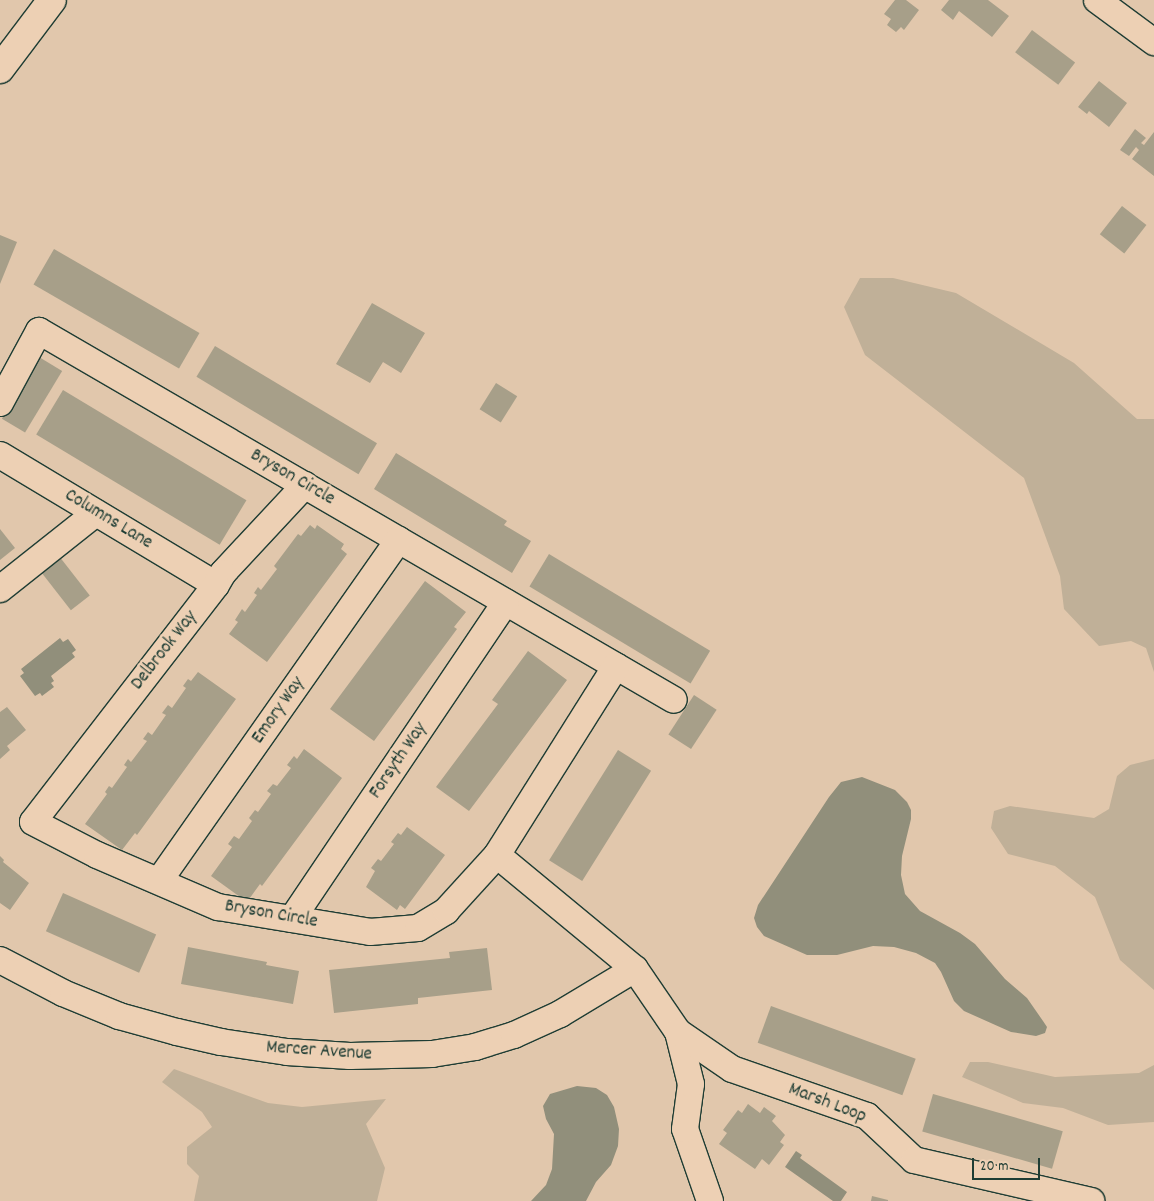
<!DOCTYPE html>
<html>
<head>
<meta charset="utf-8">
<style>
	body { margin:0 }
	#map { position:relative; width:1154px; height:1201px; overflow:hidden; background:#e1c7ac; font-family:Dekko,sans-serif }
	div>[style] { position:absolute }
	.green>* { inset:0; background:#c0b098 }
	.water>* { inset:0; background:#918f7b }
	.building>* { inset:0; background:#a79f89; transform-origin:0 0 }
	.roads { filter:drop-shadow(1px 0 #1f3d34) drop-shadow(-1px 0 #1f3d34) drop-shadow(0 1px #1f3d34) drop-shadow(0 -1px #1f3d34) }
	.minor>* { height:26px; margin:-13px; padding:0 13px; transform-origin:13px; border-radius:13px; background:#edd0b4 }
	.primary>* { height:28px; margin:-14px; padding:0 14px; transform-origin:14px; border-radius:14px; background:#edd0b4 }
	span { translate:-50% -50%; white-space:nowrap; text-align:center; line-height:1.15; -webkit-text-stroke:5px #edd0b4; paint-order:stroke }
	.street-label { font-size:19px; color:#1f3d34 }
	.scale { position:absolute; left:972px; top:1158px; width:68px; height:22px; box-sizing:border-box; border:2px solid #1f3d34; border-top:0; padding-left:6px; font-size:15px; line-height:18px; white-space:nowrap; color:#1f3d34; -webkit-text-stroke:4px #edd0b4; paint-order:stroke }
</style>
</head>
<body>
<div id="map">
	<div class="green">
		<div style="clip-path:polygon(860px 278px,893px 278px,956px 293px,1074px 363px,1137px 419px,1154px 419px,1154px 672px,1146px 648px,1131px 641px,1099px 646px,1064px 609px,1060px 576px,1024px 478px,865px 355px,844px 307px)"></div>
		<div style="clip-path:polygon(1154px 759px,1154px 990px,1120px 960px,1095px 897px,1055px 866px,1008px 854px,991px 828px,994px 811px,1010px 806px,1094px 818px,1109px 809px,1117px 776px,1130px 765px)"></div>
		<div style="clip-path:polygon(970px 1062px,988px 1062px,1055px 1077px,1139px 1073px,1154px 1065px,1154px 1122px,1108px 1125px,1063px 1108px,1023px 1103px,962px 1077px)"></div>
		<div style="clip-path:polygon(174px 1069px,268px 1103px,302px 1107px,386px 1099px,366px 1124px,385px 1168px,377px 1201px,194px 1201px,199px 1176px,187px 1164px,187px 1147px,212px 1127px,202px 1112px,162px 1082px)"></div>
	</div>
	<div class="water">
		<div style="clip-path:polygon(60px 638px,63px 642px,68px 639px,76px 650px,72px 653px,75px 657px,51px 676px,54px 681px,51px 683px,54px 687px,42px 696px,40px 693px,35px 696px,20px 676px,24px 673px,21px 669px)"></div>
		<div style="clip-path:polygon(862px 777px,895px 790px,907px 802px,911px 810px,911px 819px,902px 856px,901px 875px,905px 894px,920px 911px,960px 933px,975px 944px,1005px 979px,1027px 998px,1043px 1021px,1047px 1027px,1045px 1033px,1036px 1036px,1011px 1032px,964px 1011px,954px 1001px,941px 972px,935px 963px,916px 953px,894px 947px,873px 946px,837px 955px,807px 955px,764px 936px,757px 927px,754px 918px,758px 905px,829px 797px,841px 782px)"></div>
		<div style="clip-path:polygon(577px 1086px,596px 1088px,607px 1095px,614px 1107px,619px 1129px,618px 1146px,611px 1165px,596px 1182px,586px 1201px,531px 1201px,546px 1185px,552px 1169px,554px 1134px,546px 1119px,543px 1106px,550px 1094px)"></div>
		<div style="clip-path:polygon(796px 1151px,802px 1155px,800px 1158px,847px 1192px,841px 1201px,833px 1201px,785px 1167px)"></div>
	</div>
	<div class="building">
		<div style="clip-path:polygon(895px 0,906px 0,919px 10px,904px 30px,901px 27px,896px 32px,887px 25px,891px 19px,884px 14px)"></div>
		<div style="clip-path:polygon(949px 0,988px 0,1009px 16px,992px 37px,959px 11px,953px 20px,941px 10px)"></div>
		<div style="left:1032px;top:30px;width:54px;height:28px;rotate:37deg"></div>
		<div style="clip-path:polygon(1099px 81px,1127px 103px,1109px 127px,1089px 111px,1087px 114px,1078px 107px)"></div>
		<div style="clip-path:polygon(1135px 129px,1146px 138px,1141px 143px,1144px 145px,1154px 132px,1154px 176px,1132px 159px,1139px 150px,1136px 147px,1129px 156px,1120px 150px)"></div>
		<div style="left:1122px;top:206px;width:31px;height:36px;rotate:38deg"></div>
		<div style="clip-path:polygon(0 235px,17px 242px,0 284px)"></div>
		<div style="left:54px;top:249px;width:168px;height:41px;rotate:30deg"></div>
		<div style="clip-path:polygon(372px 303px,425px 333px,401px 373px,383px 362px,370px 383px,336px 364px)"></div>
		<div style="left:215px;top:346px;width:189px;height:36px;rotate:31deg"></div>
		<div style="left:39px;top:357px;width:27px;height:72px;rotate:31deg"></div>
		<div style="left:496px;top:383px;width:25px;height:31px;rotate:32deg"></div>
		<div style="left:63px;top:390px;width:214px;height:52px;rotate:31deg"></div>
		<div style="clip-path:polygon(396px 453px,507px 521px,504px 525px,531px 541px,512px 573px,374px 489px)"></div>
		<div style="clip-path:polygon(310px 525px,315px 529px,317px 525px,344px 544px,341px 549px,347px 554px,267px 662px,229px 634px,238px 622px,235px 620px,242px 609px,245px 612px,257px 595px,254px 593px,258px 587px,261px 590px,277px 569px,274px 566px,298px 534px,301px 536px)"></div>
		<div style="clip-path:polygon(0 529px,15px 548px,0 560px)"></div>
		<div style="left:549px;top:554px;width:188px;height:38px;rotate:31deg"></div>
		<div style="left:59px;top:556px;width:50px;height:24px;rotate:52deg"></div>
		<div style="clip-path:polygon(425px 581px,466px 612px,454px 627px,457px 629px,374px 741px,330px 709px)"></div>
		<div style="clip-path:polygon(528px 651px,567px 680px,469px 811px,436px 787px,498px 704px,492px 700px)"></div>
		<div style="clip-path:polygon(198px 672px,236px 699px,137px 835px,135px 833px,122px 850px,85px 824px,107px 794px,105px 792px,109px 786px,112px 788px,127px 767px,124px 765px,128px 759px,131px 762px,147px 741px,143px 739px,148px 732px,152px 735px,166px 715px,162px 713px,168px 705px,172px 708px,186px 688px,183px 686px,188px 679px,191px 681px)"></div>
		<div style="left:694px;top:695px;width:27px;height:47px;rotate:33deg"></div>
		<div style="clip-path:polygon(7px 707px,26px 730px,7px 746px,10px 750px,0 759px,0 712px)"></div>
		<div style="clip-path:polygon(304px 749px,342px 778px,262px 886px,260px 884px,247px 902px,211px 876px,232px 847px,228px 844px,234px 836px,239px 839px,252px 821px,249px 818px,255px 810px,258px 812px,271px 794px,267px 791px,273px 784px,277px 786px,291px 768px,287px 765px,294px 756px,297px 759px)"></div>
		<div style="left:618px;top:750px;width:39px;height:130px;rotate:32deg"></div>
		<div style="clip-path:polygon(407px 827px,445px 855px,405px 909px,400px 905px,397px 910px,366px 887px,375px 871px,371px 868px,378px 859px,381px 861px,394px 844px,391px 842px,398px 833px,401px 835px)"></div>
		<div style="clip-path:polygon(0 856px,4px 860px,3px 862px,29px 883px,10px 910px,0 903px)"></div>
		<div style="left:63px;top:893px;width:102px;height:42px;rotate:24deg"></div>
		<div style="clip-path:polygon(188px 947px,267px 962px,266px 965px,299px 971px,293px 1004px,181px 984px)"></div>
		<div style="clip-path:polygon(487px 948px,492px 990px,418px 998px,418px 1004px,334px 1013px,329px 970px,450px 958px,449px 952px)"></div>
		<div style="left:771px;top:1006px;width:154px;height:39px;rotate:20deg"></div>
		<div style="left:933px;top:1094px;width:135px;height:39px;rotate:16deg"></div>
		<div style="clip-path:polygon(748px 1104px,760px 1113px,764px 1107px,776px 1116px,772px 1121px,785px 1135px,780px 1142px,784px 1145px,769px 1165px,762px 1159px,755px 1169px,719px 1144px,727px 1133px,723px 1130px,738px 1110px,742px 1113px)"></div>
		<div style="clip-path:polygon(872px 1196px,888px 1200px,888px 1201px,871px 1201px)"></div>
	</div>
	<div class="roads">
		<div class="minor">
			<div style="left:1097px;top:0;width:71px;rotate:36.4deg"></div>
			<div style="left:0;top:403px;width:82px;rotate:-61.6deg"></div>
			<div style="left:39px;top:331px;width:734px;rotate:30.16deg"></div>
			<div style="left:0;top:455px;width:252px;rotate:31deg"></div>
			<div style="left:305px;top:485px;width:120px;rotate:133deg"></div>
			<div style="left:223px;top:573px;width:14px;rotate:120deg"></div>
			<div style="left:216px;top:585px;width:299px;rotate:127.7deg"></div>
			<div style="left:33px;top:822px;width:72px;rotate:27.3deg"></div>
			<div style="left:97px;top:855px;width:132px;rotate:23.3deg"></div>
			<div style="left:218px;top:907px;width:154px;rotate:9.3deg"></div>
			<div style="left:370px;top:932px;width:48px;rotate:-4.8deg"></div>
			<div style="left:418px;top:928px;width:33px;rotate:-31deg"></div>
			<div style="left:446px;top:911px;width:76px;rotate:-47.7deg"></div>
			<div style="left:497px;top:855px;width:223px;rotate:-57.8deg"></div>
			<div style="left:0;top:589px;width:122px;rotate:-38.4deg"></div>
			<div style="left:497px;top:855px;width:179px;rotate:39.6deg"></div>
			<div style="left:635px;top:969px;width:76px;rotate:55.7deg"></div>
			<div style="left:159px;top:881px;width:417px;rotate:-54.9deg"></div>
			<div style="left:292px;top:919px;width:382px;rotate:-56deg"></div>
			<div style="left:0;top:960px;width:71px;rotate:27.6deg"></div>
			<div style="left:63px;top:993px;width:61px;rotate:22.3deg"></div>
			<div style="left:119px;top:1016px;width:60px;rotate:15.4deg"></div>
			<div style="left:177px;top:1032px;width:45px;rotate:12.8deg"></div>
			<div style="left:221px;top:1042px;width:67px;rotate:8.6deg"></div>
			<div style="left:287px;top:1052px;width:63px;rotate:3.6deg"></div>
			<div style="left:350px;top:1056px;width:82px;rotate:-1.4deg"></div>
			<div style="left:432px;top:1054px;width:44px;rotate:-9.2deg"></div>
			<div style="left:475px;top:1047px;width:41px;rotate:-17.1deg"></div>
			<div style="left:514px;top:1035px;width:51px;rotate:-24.5deg"></div>
			<div style="left:560px;top:1014px;width:87px;rotate:-31deg"></div>
			<div style="left:710px;top:1201px;width:76px;rotate:-109.1deg"></div>
			<div style="left:685px;top:1129px;width:45px;rotate:-82.4deg"></div>
			<div style="left:691px;top:1084px;width:54px;rotate:-104deg"></div>
			<div style="left:678px;top:1032px;width:65px;rotate:34.4deg"></div>
			<div style="left:732px;top:1069px;width:143px;rotate:19.2deg"></div>
			<div style="left:867px;top:1116px;width:64px;rotate:43.1deg"></div>
			<div style="left:914px;top:1160px;width:182px;rotate:13deg"></div>
		</div>
		<div class="primary">
			<div style="left:0;top:69px;width:86px;rotate:-53deg"></div>
		</div>
	</div>
	<div class="street-label">
		<span style="left:292px;top:478px;rotate:30deg">Bryson Circle</span>
		<span style="left:108px;top:520px;rotate:31deg">Columns Lane</span>
		<span style="left:165px;top:651px;rotate:-52deg">Delbrook Way</span>
		<span style="left:279px;top:711px;rotate:-55deg">Emory Way</span>
		<span style="left:399px;top:761px;rotate:-56deg">Forsyth Way</span>
		<span style="left:271px;top:915px;rotate:10deg">Bryson Circle</span>
		<span style="left:319px;top:1052px;rotate:4deg">Mercer Avenue</span>
		<span style="left:827px;top:1104px;rotate:21deg">Marsh Loop</span>
	</div>
	<div class="scale">20 m</div>
</div>
</body>
</html>
